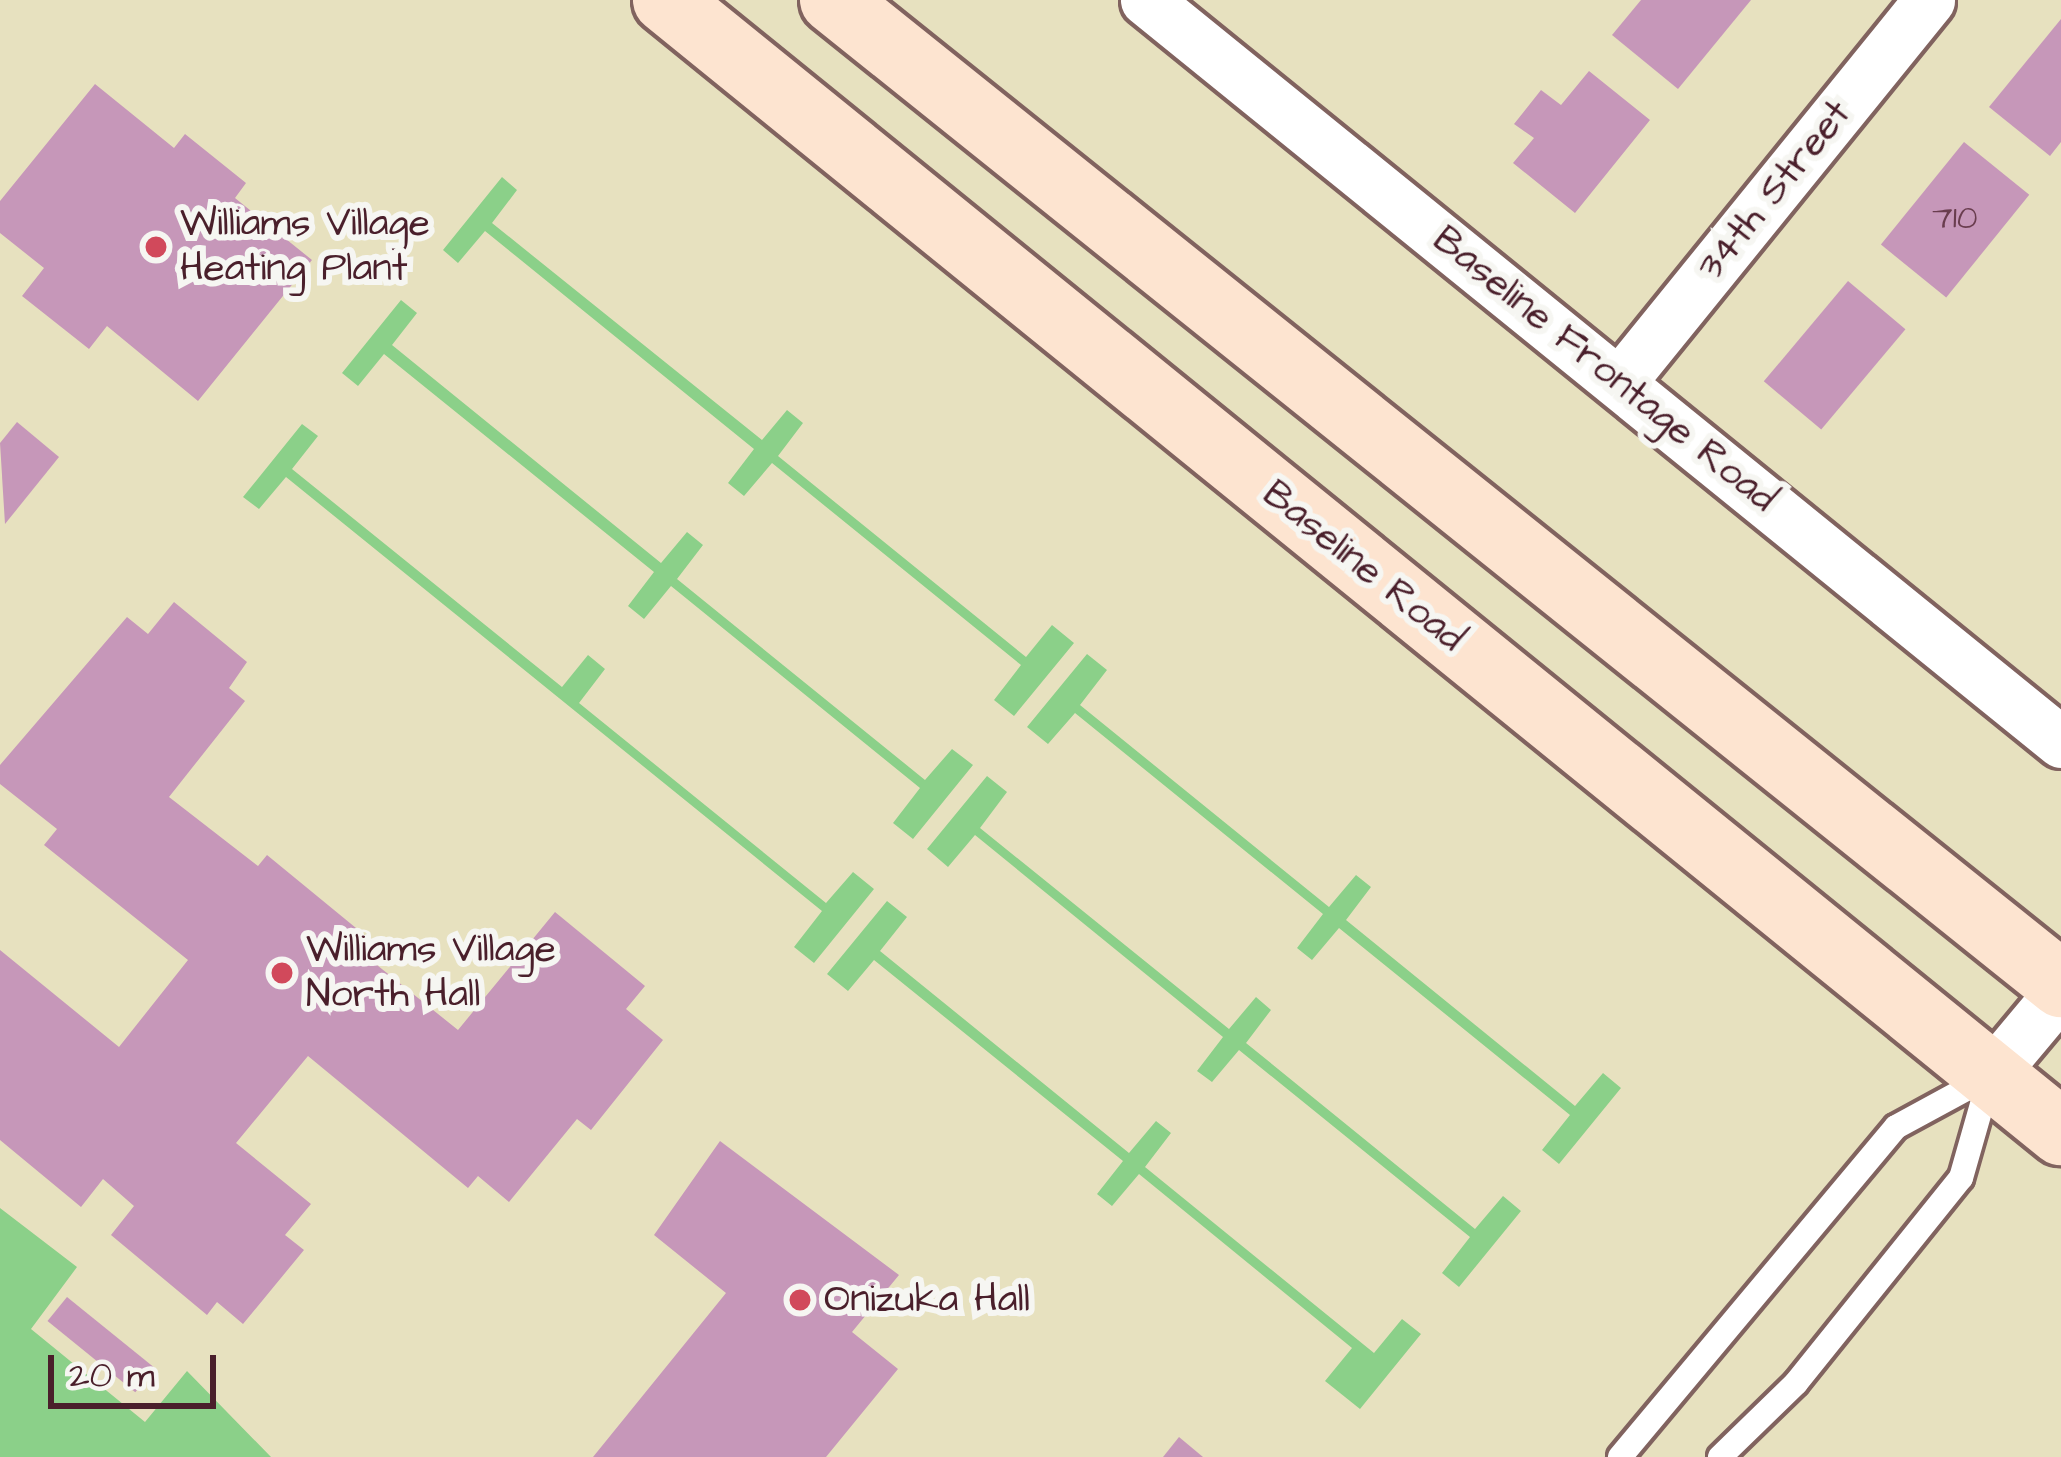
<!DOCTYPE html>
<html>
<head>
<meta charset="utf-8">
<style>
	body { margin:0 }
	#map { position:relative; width:2061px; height:1457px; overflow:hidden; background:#e7e1bf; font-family:"Architects Daughter",sans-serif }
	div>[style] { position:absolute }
	.green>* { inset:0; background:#8bd089 }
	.building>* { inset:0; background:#c697b9; transform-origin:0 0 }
	.roads { filter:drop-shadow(3px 0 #81635f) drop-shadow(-3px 0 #81635f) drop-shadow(0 3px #81635f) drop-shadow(0 -3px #81635f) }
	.lane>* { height:24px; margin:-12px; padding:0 12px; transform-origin:12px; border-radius:12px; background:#fff }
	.street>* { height:51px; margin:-25.5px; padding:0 25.5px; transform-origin:25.5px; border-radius:25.5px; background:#fff }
	.secondary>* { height:66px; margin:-33px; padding:0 33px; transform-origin:33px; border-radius:33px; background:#fde4d0 }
	.dots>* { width:33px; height:33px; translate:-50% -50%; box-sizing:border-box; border:6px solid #f6f6f2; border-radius:50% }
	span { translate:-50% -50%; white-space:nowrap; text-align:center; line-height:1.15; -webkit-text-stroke:12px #f6f6f2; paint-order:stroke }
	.number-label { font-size:33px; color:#693d4e }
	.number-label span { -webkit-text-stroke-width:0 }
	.street-label { font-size:39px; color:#4a1f2b }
	.poi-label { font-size:39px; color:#4a1f2b }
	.left { translate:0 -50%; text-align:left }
	.scale { position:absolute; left:48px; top:1355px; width:168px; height:54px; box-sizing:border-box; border:6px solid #4a1f2b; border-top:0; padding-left:15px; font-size:36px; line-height:42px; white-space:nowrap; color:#4a1f2b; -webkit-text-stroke:9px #f6f6f2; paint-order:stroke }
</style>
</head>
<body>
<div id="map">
	<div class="green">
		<div style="clip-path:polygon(502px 177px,517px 190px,492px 223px,762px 440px,787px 410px,803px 423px,778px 456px,1026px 657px,1052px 625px,1074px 643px,1014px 716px,994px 700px,1021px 665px,772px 463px,744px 496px,728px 483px,754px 449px,485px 231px,458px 263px,443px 250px)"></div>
		<div style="clip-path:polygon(401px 300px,417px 313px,392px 345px,661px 563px,687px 532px,703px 545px,677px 579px,925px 780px,952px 749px,973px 765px,913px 839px,893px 823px,920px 788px,671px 586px,644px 619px,628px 606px,654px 572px,384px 354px,358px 386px,342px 373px)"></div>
		<div style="clip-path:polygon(302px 424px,318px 436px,292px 469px,562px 687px,588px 655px,605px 669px,579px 703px,826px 903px,853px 872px,874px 889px,814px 963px,794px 947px,822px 911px,286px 477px,259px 509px,243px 497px)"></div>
		<div style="clip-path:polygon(1087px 654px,1107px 670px,1080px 705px,1329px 907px,1356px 875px,1371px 887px,1346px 920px,1575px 1106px,1603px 1073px,1621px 1088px,1559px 1164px,1542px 1150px,1570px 1115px,1339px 928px,1312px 960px,1297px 948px,1323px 914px,1075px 713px,1048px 744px,1027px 727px)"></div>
		<div style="clip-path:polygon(987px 776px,1007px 792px,980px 828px,1229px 1029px,1256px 997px,1271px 1010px,1246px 1043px,1475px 1229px,1503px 1196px,1521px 1211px,1459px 1287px,1442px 1273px,1470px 1237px,1239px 1050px,1212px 1082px,1197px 1071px,1223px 1037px,975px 835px,948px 867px,927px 849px)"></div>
		<div style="clip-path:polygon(887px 901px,907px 917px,880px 951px,1129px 1153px,1156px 1121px,1171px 1133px,1145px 1167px,1374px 1353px,1402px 1319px,1421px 1334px,1360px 1409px,1325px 1381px,1352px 1348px,1139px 1174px,1112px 1206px,1097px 1194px,1123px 1161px,874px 960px,848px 991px,827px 974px)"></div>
		<div style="clip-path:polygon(0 1208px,77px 1267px,31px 1329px,145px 1422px,187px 1371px,271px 1457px,0 1457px)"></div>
	</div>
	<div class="building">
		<div style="clip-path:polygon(1641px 0,1751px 0,1678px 89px,1612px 35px)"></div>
		<div style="clip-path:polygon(2061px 19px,2061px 142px,2050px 156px,1989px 107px)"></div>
		<div style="clip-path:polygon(1589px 71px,1650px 120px,1575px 213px,1513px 163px,1534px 138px,1514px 124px,1541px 90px,1561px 105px)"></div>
		<div style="clip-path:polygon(95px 84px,174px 148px,185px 134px,246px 183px,235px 198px,312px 260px,198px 401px,107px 326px,89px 349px,22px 296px,44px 268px,0 233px,0 201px)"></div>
		<div style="left:1964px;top:142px;width:84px;height:132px;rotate:39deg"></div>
		<div style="left:1848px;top:281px;width:75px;height:131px;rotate:40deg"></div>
		<div style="clip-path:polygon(17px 422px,59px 457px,5px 524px,0 443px)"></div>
		<div style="clip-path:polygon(174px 602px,247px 662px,229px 688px,245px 701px,169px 797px,258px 866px,267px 855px,356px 928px,347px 941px,458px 1030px,555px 912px,645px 986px,626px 1009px,663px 1040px,591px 1130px,577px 1119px,509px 1202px,478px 1176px,468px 1188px,308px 1056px,236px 1143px,311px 1204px,285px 1235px,304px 1250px,243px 1324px,217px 1302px,207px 1315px,111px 1235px,134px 1206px,103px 1179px,81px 1207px,0 1140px,0 950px,119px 1047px,188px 960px,44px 845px,57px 829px,0 784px,0 765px,127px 617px,148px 634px)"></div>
		<div style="clip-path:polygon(720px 1141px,899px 1275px,852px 1332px,898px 1369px,826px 1457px,593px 1457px,726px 1293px,654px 1235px)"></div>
		<div style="left:67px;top:1297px;width:113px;height:31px;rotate:39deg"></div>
		<div style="clip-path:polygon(1179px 1437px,1203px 1457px,1163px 1457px)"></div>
	</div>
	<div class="roads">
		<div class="lane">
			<div style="left:1620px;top:1457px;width:430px;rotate:-50.1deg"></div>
			<div style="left:1896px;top:1127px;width:105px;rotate:-28.5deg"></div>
			<div style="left:1720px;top:1457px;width:106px;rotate:-44.2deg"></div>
			<div style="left:1796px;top:1383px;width:263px;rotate:-51.2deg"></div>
			<div style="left:1961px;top:1178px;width:102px;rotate:-74.1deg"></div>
		</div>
		<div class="street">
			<div style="left:1146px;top:0;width:1178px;rotate:39.04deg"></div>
			<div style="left:1620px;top:382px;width:491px;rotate:-51deg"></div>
			<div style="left:1990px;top:1076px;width:111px;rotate:-50.1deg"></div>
		</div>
		<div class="secondary">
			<div style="left:666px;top:0;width:1797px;rotate:39.06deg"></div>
			<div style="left:833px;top:0;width:1574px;rotate:38.71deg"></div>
		</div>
	</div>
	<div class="dots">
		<div style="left:156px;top:247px;background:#d1495b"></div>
		<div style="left:282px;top:973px;background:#d1495b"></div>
		<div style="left:800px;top:1300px;background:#d1495b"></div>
	</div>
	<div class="number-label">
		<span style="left:1955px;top:219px">710</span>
	</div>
	<div class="street-label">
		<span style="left:1775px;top:191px;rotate:-51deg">34th Street</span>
		<span style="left:1604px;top:370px;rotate:39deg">Baseline Frontage Road</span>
		<span style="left:1363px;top:567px;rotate:39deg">Baseline Road</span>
	</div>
	<div class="poi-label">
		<span class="left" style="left:180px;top:247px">Williams Village<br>Heating Plant</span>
		<span class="left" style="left:306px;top:973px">Williams Village<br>North Hall</span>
		<span class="left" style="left:824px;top:1300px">Onizuka Hall</span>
	</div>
	<div class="scale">20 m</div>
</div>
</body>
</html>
